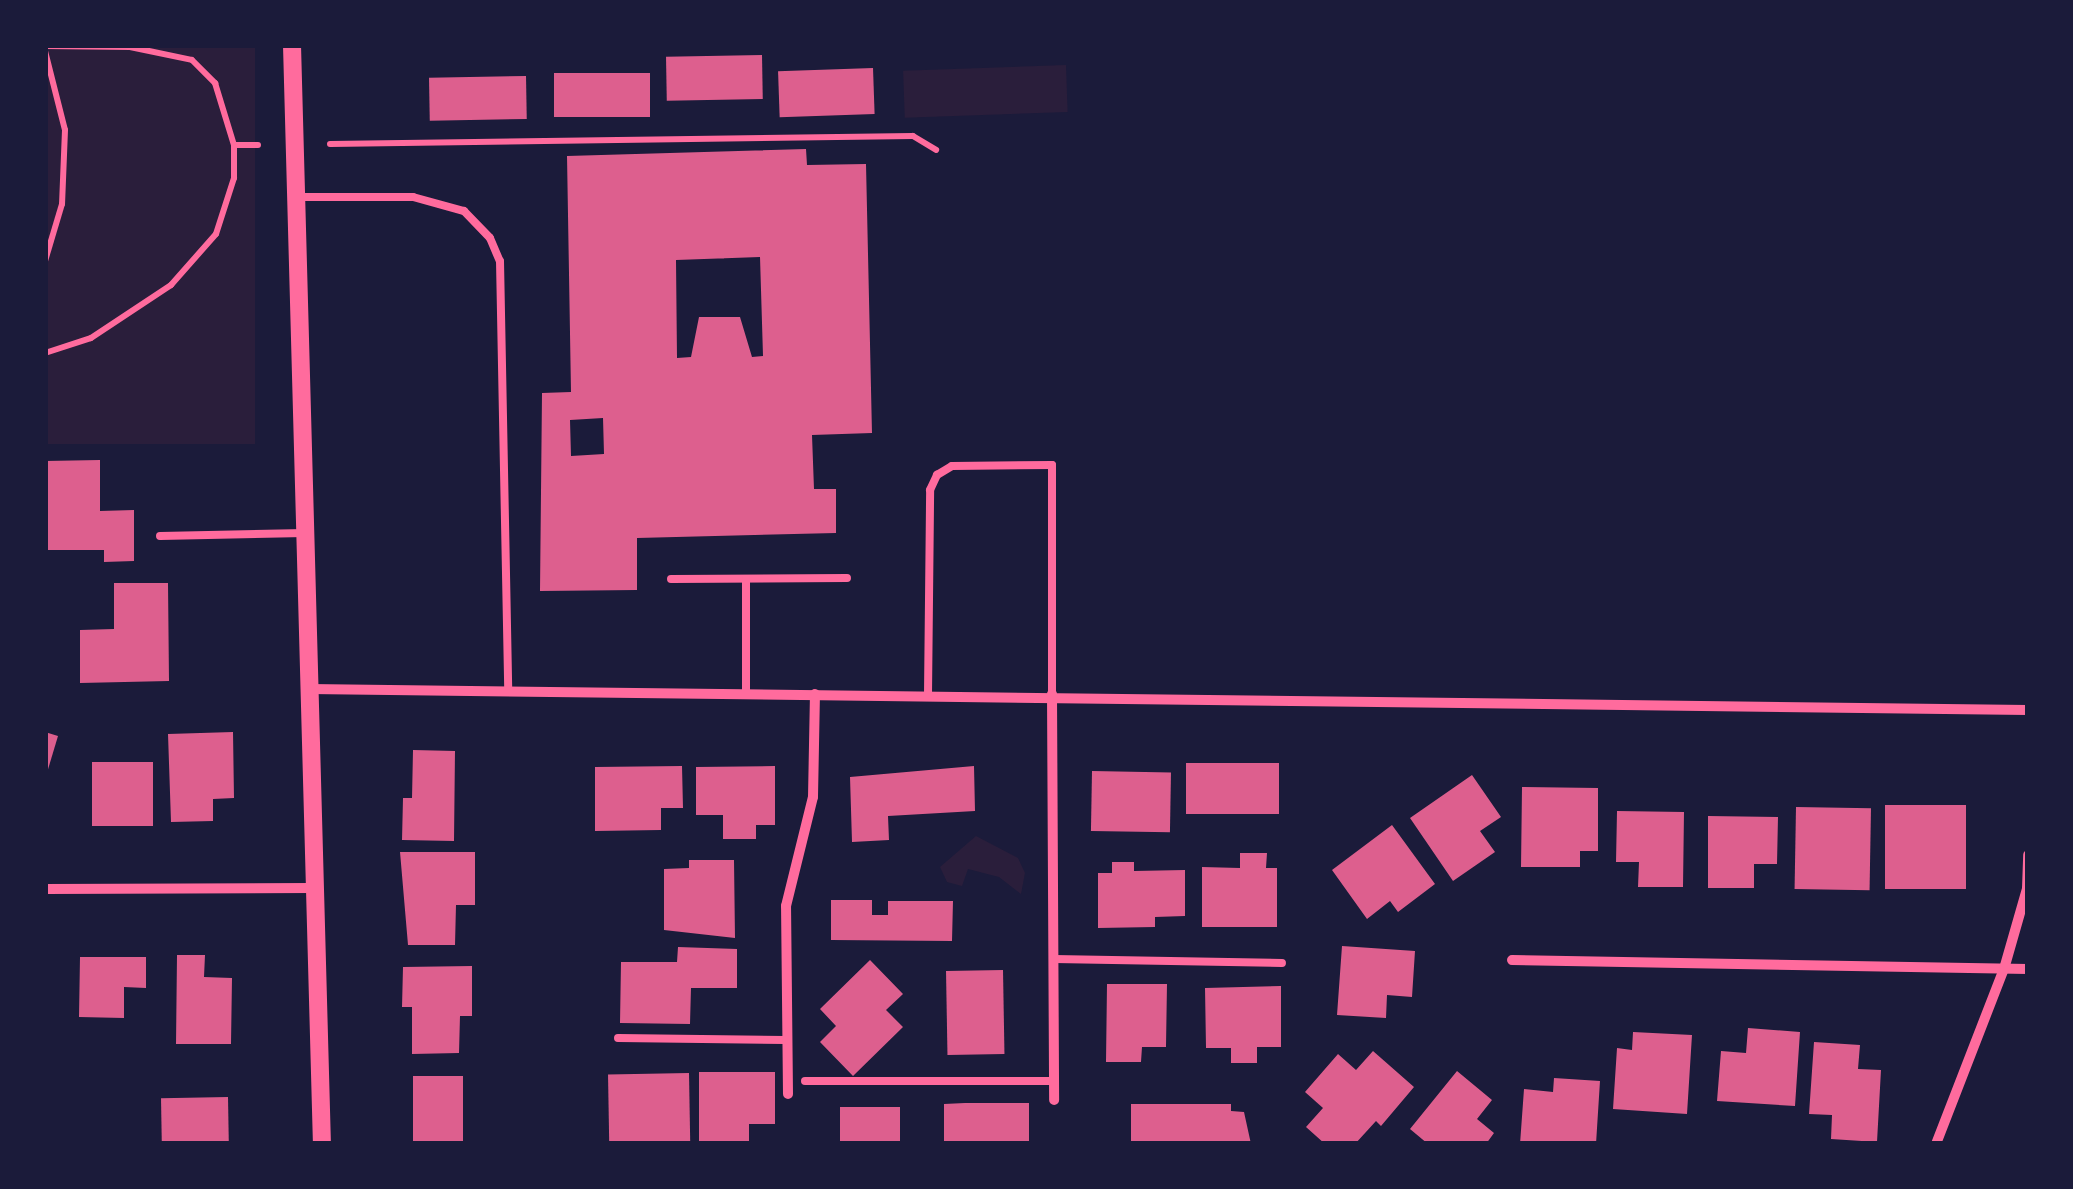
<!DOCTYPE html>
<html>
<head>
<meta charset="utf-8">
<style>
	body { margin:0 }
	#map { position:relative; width:2073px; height:1189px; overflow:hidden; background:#1b1b3a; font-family:"Zilla Slab",serif }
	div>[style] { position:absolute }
	.green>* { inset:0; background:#2a1e3b; transform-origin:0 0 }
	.building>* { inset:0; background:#dd5f8e; transform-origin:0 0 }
	.path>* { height:6px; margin:-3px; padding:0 3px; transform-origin:3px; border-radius:3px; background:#ff6b9d }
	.service>* { height:8px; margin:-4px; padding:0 4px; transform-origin:4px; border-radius:4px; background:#ff6b9d }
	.minor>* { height:10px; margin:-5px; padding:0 5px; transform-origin:5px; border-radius:5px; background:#ff6b9d }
	.tertiary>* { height:18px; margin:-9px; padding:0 9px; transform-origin:9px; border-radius:9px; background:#ff6b9d }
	span { translate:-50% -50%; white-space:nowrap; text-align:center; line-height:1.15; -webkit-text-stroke:10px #1b1b3a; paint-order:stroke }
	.frame { position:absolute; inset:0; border:48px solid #1b1b3a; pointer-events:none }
</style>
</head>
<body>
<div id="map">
	<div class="green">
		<div style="left:45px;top:45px;width:210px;height:399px"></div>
		<div style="left:1066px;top:65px;width:47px;height:163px;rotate:88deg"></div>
		<div style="clip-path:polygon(976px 836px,1018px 858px,1025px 873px,1021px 894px,999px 877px,968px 869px,962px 886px,947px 882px,940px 867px)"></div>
	</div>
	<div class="building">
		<div style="left:762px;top:55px;width:44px;height:96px;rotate:89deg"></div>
		<div style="left:873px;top:68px;width:46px;height:95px;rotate:88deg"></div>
		<div style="left:650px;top:73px;width:44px;height:96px;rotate:90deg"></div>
		<div style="left:526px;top:76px;width:43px;height:97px;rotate:89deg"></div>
		<div style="clip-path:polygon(evenodd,806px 149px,807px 165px,866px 164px,872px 433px,812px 435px,814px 489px,836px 489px,836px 533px,637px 538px,637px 590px,540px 591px,542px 393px,571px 392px,567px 156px,806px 149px,760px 257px,763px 356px,752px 357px,740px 317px,699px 317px,691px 357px,677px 358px,676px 260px,760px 257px,806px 149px,603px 418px,604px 454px,571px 456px,570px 420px,603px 418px)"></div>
		<div style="clip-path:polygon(100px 460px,100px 511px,134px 510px,134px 561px,104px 562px,104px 550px,45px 550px,45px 461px)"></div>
		<div style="clip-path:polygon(114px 583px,168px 583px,169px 681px,80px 683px,80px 630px,114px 629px)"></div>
		<div style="clip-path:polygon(45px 732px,58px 736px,46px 776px,45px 776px)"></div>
		<div style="clip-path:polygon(233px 732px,234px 798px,213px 799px,213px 821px,171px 822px,168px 734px)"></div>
		<div style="clip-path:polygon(413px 750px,455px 751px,454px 841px,402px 840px,403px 798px,412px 798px)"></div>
		<div style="left:92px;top:762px;width:61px;height:64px"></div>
		<div style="left:1186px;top:763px;width:93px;height:51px"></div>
		<div style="clip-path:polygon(682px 766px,683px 808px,661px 808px,661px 830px,595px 831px,595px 767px)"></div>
		<div style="clip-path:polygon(775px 766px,775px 825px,756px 825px,756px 839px,723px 839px,723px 815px,696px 815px,696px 767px)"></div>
		<div style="clip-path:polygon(974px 766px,975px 811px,888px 816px,889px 840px,852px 842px,850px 777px)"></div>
		<div style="left:1092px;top:771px;width:79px;height:60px;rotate:1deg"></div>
		<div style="clip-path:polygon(1472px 775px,1501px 817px,1480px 831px,1495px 852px,1453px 881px,1410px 818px)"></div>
		<div style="clip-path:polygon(1522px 787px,1598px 788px,1598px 851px,1580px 851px,1580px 867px,1521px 867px)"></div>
		<div style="left:1885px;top:805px;width:81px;height:84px"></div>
		<div style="left:1796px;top:807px;width:75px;height:82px;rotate:1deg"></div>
		<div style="clip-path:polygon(1617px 811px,1684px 812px,1683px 887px,1638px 887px,1639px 862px,1616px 862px)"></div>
		<div style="clip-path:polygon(1708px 816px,1778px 817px,1777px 864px,1754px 864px,1754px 888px,1708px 888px)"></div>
		<div style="clip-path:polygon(1392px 825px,1435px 884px,1398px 912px,1390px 901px,1367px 919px,1332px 870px)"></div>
		<div style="clip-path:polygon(400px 852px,475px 852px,475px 905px,456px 905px,455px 945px,408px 945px)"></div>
		<div style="clip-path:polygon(1240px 853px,1267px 853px,1266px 868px,1277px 868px,1277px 927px,1202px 927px,1202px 867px,1240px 868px)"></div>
		<div style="clip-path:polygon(689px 860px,734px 860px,735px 938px,664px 930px,664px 869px,689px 868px)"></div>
		<div style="clip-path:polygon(1112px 862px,1134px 862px,1134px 871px,1185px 870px,1185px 916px,1155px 917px,1155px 927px,1098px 928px,1098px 873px,1112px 873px)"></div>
		<div style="clip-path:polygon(831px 900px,872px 900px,872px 915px,888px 915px,888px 901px,953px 901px,952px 941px,831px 940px)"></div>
		<div style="clip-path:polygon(1342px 946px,1415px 951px,1412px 997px,1387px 995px,1386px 1018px,1337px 1015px)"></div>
		<div style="clip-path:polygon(678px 947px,737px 949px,737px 988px,691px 988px,690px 1024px,620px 1023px,621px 962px,677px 962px)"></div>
		<div style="clip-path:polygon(177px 955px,205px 955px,204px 977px,232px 978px,231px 1044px,176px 1044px)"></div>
		<div style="clip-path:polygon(80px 957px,146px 957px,146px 988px,124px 987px,124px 1018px,79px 1017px)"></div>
		<div style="clip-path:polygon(870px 960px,903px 994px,886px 1010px,903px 1027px,853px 1076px,820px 1042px,836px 1026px,820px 1009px)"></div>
		<div style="clip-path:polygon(472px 966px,472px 1016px,460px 1016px,459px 1053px,412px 1054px,412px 1007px,402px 1007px,403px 967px)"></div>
		<div style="left:1003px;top:970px;width:84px;height:57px;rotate:89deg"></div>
		<div style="clip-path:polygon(1107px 984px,1167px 984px,1166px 1047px,1142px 1047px,1141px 1062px,1106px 1062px)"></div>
		<div style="clip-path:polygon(1281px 986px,1281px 1047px,1257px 1047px,1257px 1063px,1231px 1063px,1231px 1048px,1206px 1048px,1205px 988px)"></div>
		<div style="clip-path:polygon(1748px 1028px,1800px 1032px,1795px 1106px,1717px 1101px,1721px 1051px,1746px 1053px)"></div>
		<div style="clip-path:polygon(1633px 1032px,1692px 1035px,1687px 1114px,1613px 1109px,1617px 1048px,1632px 1050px)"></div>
		<div style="clip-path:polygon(1814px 1042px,1860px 1045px,1858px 1069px,1881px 1070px,1877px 1142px,1831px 1139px,1832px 1115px,1809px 1114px)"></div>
		<div style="clip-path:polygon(1373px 1051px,1414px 1087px,1381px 1126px,1376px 1121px,1355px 1144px,1325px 1144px,1306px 1127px,1323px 1108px,1305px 1092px,1338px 1054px,1356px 1070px)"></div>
		<div style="clip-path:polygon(1457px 1071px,1492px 1100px,1477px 1119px,1494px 1133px,1486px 1144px,1428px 1144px,1410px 1129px)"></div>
		<div style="clip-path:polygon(699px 1072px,775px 1072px,775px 1124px,749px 1124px,749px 1144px,699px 1144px)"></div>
		<div style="left:689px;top:1073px;width:70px;height:81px;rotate:89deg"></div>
		<div style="left:413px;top:1076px;width:50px;height:68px"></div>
		<div style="clip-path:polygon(1554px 1078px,1600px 1081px,1596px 1144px,1520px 1144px,1524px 1089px,1553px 1092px)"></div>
		<div style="left:228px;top:1097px;width:47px;height:67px;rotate:89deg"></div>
		<div style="clip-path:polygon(965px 1103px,1029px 1103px,1029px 1144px,944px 1144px,944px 1104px)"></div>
		<div style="clip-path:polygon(1131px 1104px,1231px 1104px,1231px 1111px,1244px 1112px,1251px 1144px,1131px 1144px)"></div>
		<div style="left:840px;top:1107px;width:60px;height:37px"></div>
	</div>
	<div class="path">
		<div style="left:45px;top:46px;width:85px;rotate:0.7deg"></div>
		<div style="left:130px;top:47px;width:63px;rotate:11.8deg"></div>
		<div style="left:192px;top:60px;width:33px;rotate:45deg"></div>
		<div style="left:215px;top:83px;width:65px;rotate:73deg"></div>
		<div style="left:234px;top:145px;width:24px"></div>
		<div style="left:45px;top:51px;width:81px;rotate:75.8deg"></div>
		<div style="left:65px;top:130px;width:74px;rotate:92.3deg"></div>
		<div style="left:62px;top:204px;width:59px;rotate:106.6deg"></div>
		<div style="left:330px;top:144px;width:583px;rotate:-0.79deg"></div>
		<div style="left:913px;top:136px;width:27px;rotate:31deg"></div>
		<div style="left:45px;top:353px;width:48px;rotate:-18.1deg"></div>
		<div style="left:91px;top:338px;width:96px;rotate:-33.5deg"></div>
		<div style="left:171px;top:285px;width:68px;rotate:-48.6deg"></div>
		<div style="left:216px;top:234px;width:59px;rotate:-72.2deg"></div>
		<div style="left:234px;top:178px;width:33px;rotate:-90deg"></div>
	</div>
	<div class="service">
		<div style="left:299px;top:197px;width:114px"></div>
		<div style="left:413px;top:197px;width:53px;rotate:15.4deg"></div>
		<div style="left:464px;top:211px;width:37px;rotate:46deg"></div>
		<div style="left:490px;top:238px;width:25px;rotate:67deg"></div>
		<div style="left:500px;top:261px;width:430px;rotate:88.9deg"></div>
		<div style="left:160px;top:536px;width:145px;rotate:-1.2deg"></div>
		<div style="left:671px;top:579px;width:176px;rotate:-0.3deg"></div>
		<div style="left:746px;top:579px;width:114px;rotate:90deg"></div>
		<div style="left:928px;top:695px;width:205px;rotate:-89.4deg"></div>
		<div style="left:930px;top:490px;width:17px;rotate:-65deg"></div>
		<div style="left:937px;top:475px;width:17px;rotate:-31deg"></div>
		<div style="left:952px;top:466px;width:100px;rotate:-0.6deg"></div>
		<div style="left:1052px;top:465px;width:229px;rotate:90deg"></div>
		<div style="left:1054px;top:959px;width:228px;rotate:1deg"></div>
		<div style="left:618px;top:1038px;width:167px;rotate:0.7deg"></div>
		<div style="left:805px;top:1081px;width:249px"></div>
	</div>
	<div class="minor">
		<div style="left:309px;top:689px;width:1719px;rotate:0.7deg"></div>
		<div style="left:1052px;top:694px;width:406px;rotate:89.7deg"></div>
		<div style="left:45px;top:889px;width:268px;rotate:-0.2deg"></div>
		<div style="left:1512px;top:960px;width:516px;rotate:1deg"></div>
		<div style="left:788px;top:1094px;width:188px;rotate:-90.6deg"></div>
		<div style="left:786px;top:906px;width:112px;rotate:-76.1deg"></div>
		<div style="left:813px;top:797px;width:103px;rotate:-88.9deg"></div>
		<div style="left:1936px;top:1144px;width:188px;rotate:-68.8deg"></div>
		<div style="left:2004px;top:969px;width:83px;rotate:-74deg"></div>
		<div style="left:2027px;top:889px;width:34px;rotate:-88deg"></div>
	</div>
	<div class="tertiary">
		<div style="left:292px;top:45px;width:1099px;rotate:88.44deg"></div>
	</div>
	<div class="frame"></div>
</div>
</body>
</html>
